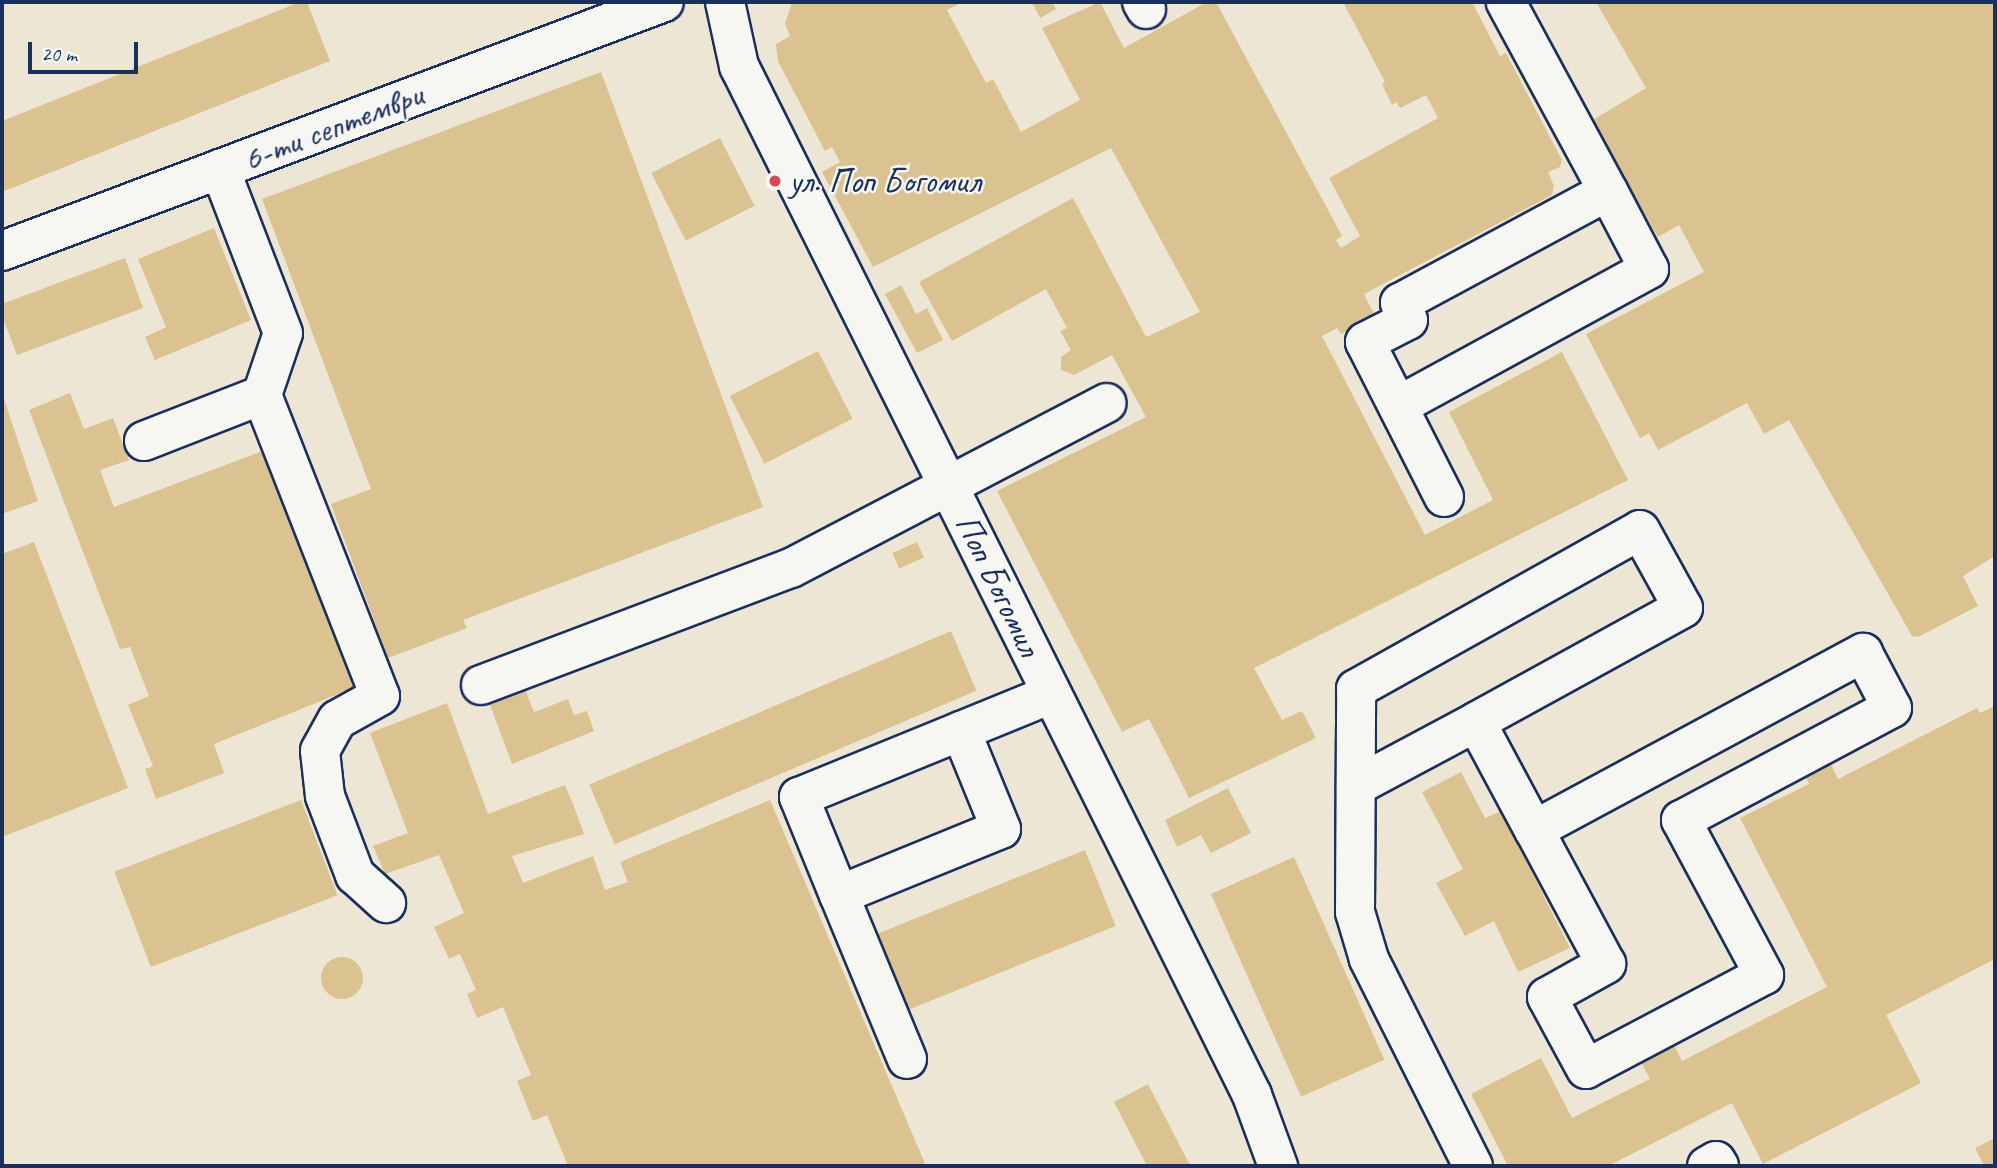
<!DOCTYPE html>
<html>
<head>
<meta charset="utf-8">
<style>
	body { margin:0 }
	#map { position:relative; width:1997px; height:1168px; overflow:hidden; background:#f6f6f2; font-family:Caveat,sans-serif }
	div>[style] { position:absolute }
	.built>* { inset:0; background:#eee6d5; transform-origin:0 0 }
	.building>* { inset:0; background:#dbc291; transform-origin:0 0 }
	.round { border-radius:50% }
	.roads { filter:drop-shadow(2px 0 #1b2f5e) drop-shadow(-2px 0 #1b2f5e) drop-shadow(0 2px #1b2f5e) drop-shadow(0 -2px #1b2f5e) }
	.minor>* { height:38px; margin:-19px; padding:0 19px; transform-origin:19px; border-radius:19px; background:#f6f6f2 }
	.dots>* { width:19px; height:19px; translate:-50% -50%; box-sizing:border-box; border:4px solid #f6f6f2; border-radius:50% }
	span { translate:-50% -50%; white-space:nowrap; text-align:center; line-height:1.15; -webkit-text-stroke:5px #f6f6f2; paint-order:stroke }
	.street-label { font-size:35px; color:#1b2f5e }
	.poi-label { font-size:35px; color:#1b2f5e }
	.left { translate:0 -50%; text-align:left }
	.frame { position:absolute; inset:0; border:4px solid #1b2f5e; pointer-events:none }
	.scale { position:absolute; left:28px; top:42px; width:110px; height:32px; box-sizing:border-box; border:4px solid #1b2f5e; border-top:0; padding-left:9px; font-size:21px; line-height:24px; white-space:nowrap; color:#1b2f5e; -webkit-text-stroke:5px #f6f6f2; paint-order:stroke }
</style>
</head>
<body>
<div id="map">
	<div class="built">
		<div style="left:2px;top:2px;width:1993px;height:1164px"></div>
	</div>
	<div class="building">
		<div style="clip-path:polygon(300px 2px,307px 2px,330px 61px,2px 192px,2px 121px)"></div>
		<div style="clip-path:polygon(792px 2px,963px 2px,947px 10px,986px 83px,993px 79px,1021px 132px,1080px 100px,1042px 28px,1100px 2px,1124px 48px,1207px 2px,1216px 2px,1342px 236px,1336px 240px,1341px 248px,1360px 236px,1329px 178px,1438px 118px,1426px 95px,1400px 108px,1396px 102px,1392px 105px,1382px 84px,1385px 82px,1343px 2px,1472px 2px,1500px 56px,1506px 53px,1562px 160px,1560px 167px,1548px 172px,1554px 186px,1552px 195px,1364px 294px,1375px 316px,1341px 334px,1337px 328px,1322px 336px,1425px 535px,1493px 500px,1449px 412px,1562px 352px,1628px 480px,1254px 668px,1282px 720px,1302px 711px,1316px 738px,1189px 798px,1149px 719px,1122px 732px,997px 491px,1146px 417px,1112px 355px,1074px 375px,1061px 370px,1061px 357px,1071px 350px,1060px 331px,1067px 328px,1046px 289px,952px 341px,919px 282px,1073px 198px,1146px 337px,1200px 312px,1111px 148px,873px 267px,822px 172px,840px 162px,832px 147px,825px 151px,778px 61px,776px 44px,790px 36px,785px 24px)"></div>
		<div style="clip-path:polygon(1032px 2px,1052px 2px,1056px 9px,1040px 18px)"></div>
		<div style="clip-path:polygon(1596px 2px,1995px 2px,1995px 556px,1963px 576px,1978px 606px,1918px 637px,1912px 636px,1789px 420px,1764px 434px,1747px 403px,1658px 450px,1649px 433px,1640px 438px,1586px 334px,1704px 272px,1679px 225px,1658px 237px,1591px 121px,1646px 88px)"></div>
		<div style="clip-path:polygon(601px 72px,763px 507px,463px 620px,467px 628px,388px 658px,331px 504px,371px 489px,262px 199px)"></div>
		<div style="left:720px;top:138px;width:76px;height:77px;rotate:63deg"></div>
		<div style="clip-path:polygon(214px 228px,251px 320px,155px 360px,145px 337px,166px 327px,138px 259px)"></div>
		<div style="clip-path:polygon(125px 258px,143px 308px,17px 355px,2px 316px,2px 304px)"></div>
		<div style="clip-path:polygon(901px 285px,916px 314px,927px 308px,943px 340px,917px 353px,885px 294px)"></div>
		<div style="left:818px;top:351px;width:76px;height:99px;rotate:63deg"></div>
		<div style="clip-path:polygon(2px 393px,38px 501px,2px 514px)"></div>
		<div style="clip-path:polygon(70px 393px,84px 429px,113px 418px,129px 460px,100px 470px,114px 507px,265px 450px,358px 686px,214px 744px,224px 773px,156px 799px,145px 769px,153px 766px,128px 705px,149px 696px,130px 647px,120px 649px,29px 410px)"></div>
		<div style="clip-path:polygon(34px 542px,128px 788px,2px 837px,2px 554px)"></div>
		<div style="left:917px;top:542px;width:17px;height:27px;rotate:66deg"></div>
		<div style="left:951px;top:631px;width:65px;height:393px;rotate:67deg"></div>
		<div style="clip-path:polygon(525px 689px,534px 712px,568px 699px,574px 715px,587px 711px,594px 731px,512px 764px,489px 702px)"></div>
		<div style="clip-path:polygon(447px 703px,488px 814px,565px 785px,573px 804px,584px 834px,512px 856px,523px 883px,593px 856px,605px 890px,628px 882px,620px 862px,770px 800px,926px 1166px,568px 1166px,547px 1115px,533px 1121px,517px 1081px,531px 1075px,503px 1007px,477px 1018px,467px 994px,476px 990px,460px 954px,449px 959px,434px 927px,464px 913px,439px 855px,385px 874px,373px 846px,408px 833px,370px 733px)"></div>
		<div style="clip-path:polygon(1995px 706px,1995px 959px,1886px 1015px,1921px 1083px,1763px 1164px,1732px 1103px,1608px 1166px,1508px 1166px,1471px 1094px,1541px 1058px,1572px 1118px,1650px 1079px,1641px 1062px,1674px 1045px,1682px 1061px,1827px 987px,1740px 818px,1809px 784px,1805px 775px,1830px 762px,1838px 779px,1977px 708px,1980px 713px)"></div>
		<div style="clip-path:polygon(1461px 772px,1485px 818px,1501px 811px,1570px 948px,1518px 972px,1494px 921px,1465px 936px,1436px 883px,1463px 869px,1422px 792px)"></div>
		<div style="clip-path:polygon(1228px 788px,1251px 833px,1211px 853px,1201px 835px,1177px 847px,1165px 820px)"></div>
		<div style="left:301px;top:800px;width:102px;height:200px;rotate:69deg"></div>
		<div style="left:1085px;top:850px;width:82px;height:223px;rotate:68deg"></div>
		<div style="left:1294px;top:857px;width:222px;height:91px;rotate:66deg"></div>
		<div class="round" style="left:321px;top:957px;width:42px;height:42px"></div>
		<div style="clip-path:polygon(1148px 1084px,1183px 1152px,1191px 1166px,1147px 1166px,1114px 1102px)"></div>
		<div style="clip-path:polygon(1995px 1138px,1995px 1166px,1984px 1166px,1975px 1148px)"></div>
	</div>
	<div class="roads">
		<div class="minor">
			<div style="left:725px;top:2px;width:66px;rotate:77.7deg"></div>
			<div style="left:739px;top:66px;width:1150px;rotate:63.5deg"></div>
			<div style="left:1252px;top:1095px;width:76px;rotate:69.9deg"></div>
			<div style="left:1142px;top:2px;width:8px;rotate:60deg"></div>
			<div style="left:2px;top:251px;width:707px;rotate:-20.61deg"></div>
			<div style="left:262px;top:395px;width:323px;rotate:68.6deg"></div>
			<div style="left:380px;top:696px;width:49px;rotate:150.8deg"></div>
			<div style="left:337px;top:720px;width:35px;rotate:119deg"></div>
			<div style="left:320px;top:751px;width:45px;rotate:83.7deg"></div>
			<div style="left:325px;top:796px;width:85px;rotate:69.2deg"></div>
			<div style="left:355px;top:875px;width:42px;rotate:42.1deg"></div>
			<div style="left:1398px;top:406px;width:286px;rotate:-28.6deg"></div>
			<div style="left:1649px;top:269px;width:88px;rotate:-117.7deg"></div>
			<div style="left:144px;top:441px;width:127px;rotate:-21.3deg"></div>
			<div style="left:262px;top:395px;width:65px;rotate:-71.3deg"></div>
			<div style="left:283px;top:333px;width:176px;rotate:-111deg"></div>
			<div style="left:1444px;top:497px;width:174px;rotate:-117deg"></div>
			<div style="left:1365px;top:342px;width:48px;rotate:-27.1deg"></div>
			<div style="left:1408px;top:320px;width:19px;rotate:-115deg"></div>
			<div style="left:1400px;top:303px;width:236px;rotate:-28.3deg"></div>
			<div style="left:1608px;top:191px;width:215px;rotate:-118.4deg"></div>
			<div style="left:481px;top:685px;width:331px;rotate:-20.7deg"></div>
			<div style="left:791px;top:568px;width:356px;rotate:-27.6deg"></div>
			<div style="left:1356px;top:786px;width:136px;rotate:-28.1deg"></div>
			<div style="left:839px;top:895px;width:106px;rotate:-112.2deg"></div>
			<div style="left:799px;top:797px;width:272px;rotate:-22.2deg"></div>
			<div style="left:907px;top:1059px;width:178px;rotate:-112.5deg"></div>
			<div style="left:839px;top:895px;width:175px;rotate:-22.2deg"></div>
			<div style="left:1001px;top:829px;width:106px;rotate:-112.2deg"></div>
			<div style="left:1473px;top:1166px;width:232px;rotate:-116.7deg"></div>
			<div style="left:1369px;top:959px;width:49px;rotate:-106.6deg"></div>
			<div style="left:1355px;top:912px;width:223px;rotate:-89.7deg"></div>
			<div style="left:1356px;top:689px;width:325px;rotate:-29.2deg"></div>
			<div style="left:1640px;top:530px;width:89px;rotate:61.1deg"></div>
			<div style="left:1683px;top:608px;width:236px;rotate:151.2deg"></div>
			<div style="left:1476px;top:722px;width:123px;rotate:61.8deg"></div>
			<div style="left:1534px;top:830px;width:374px;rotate:-28.3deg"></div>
			<div style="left:1863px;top:653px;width:62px;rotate:62.2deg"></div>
			<div style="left:1892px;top:708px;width:239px;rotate:152deg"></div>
			<div style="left:1681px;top:820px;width:176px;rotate:61.8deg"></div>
			<div style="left:1764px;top:975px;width:201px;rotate:152.2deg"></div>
			<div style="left:1586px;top:1069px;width:82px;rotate:-118.4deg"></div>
			<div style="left:1547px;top:997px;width:68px;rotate:-29.2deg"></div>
			<div style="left:1606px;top:964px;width:152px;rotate:-118.2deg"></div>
			<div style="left:1707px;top:1166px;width:10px;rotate:-29deg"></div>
			<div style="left:1716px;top:1161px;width:6px;rotate:59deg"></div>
		</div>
	</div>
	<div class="dots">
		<div style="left:775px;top:181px;background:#d1495b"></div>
	</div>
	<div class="street-label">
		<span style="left:333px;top:127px;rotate:-21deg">6-ти септември</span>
		<span style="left:998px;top:585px;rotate:64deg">Поп Богомил</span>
	</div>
	<div class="poi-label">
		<span class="left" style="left:789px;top:181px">ул. Поп Богомил</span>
	</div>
	<div class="frame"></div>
	<div class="scale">20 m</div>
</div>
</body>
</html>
